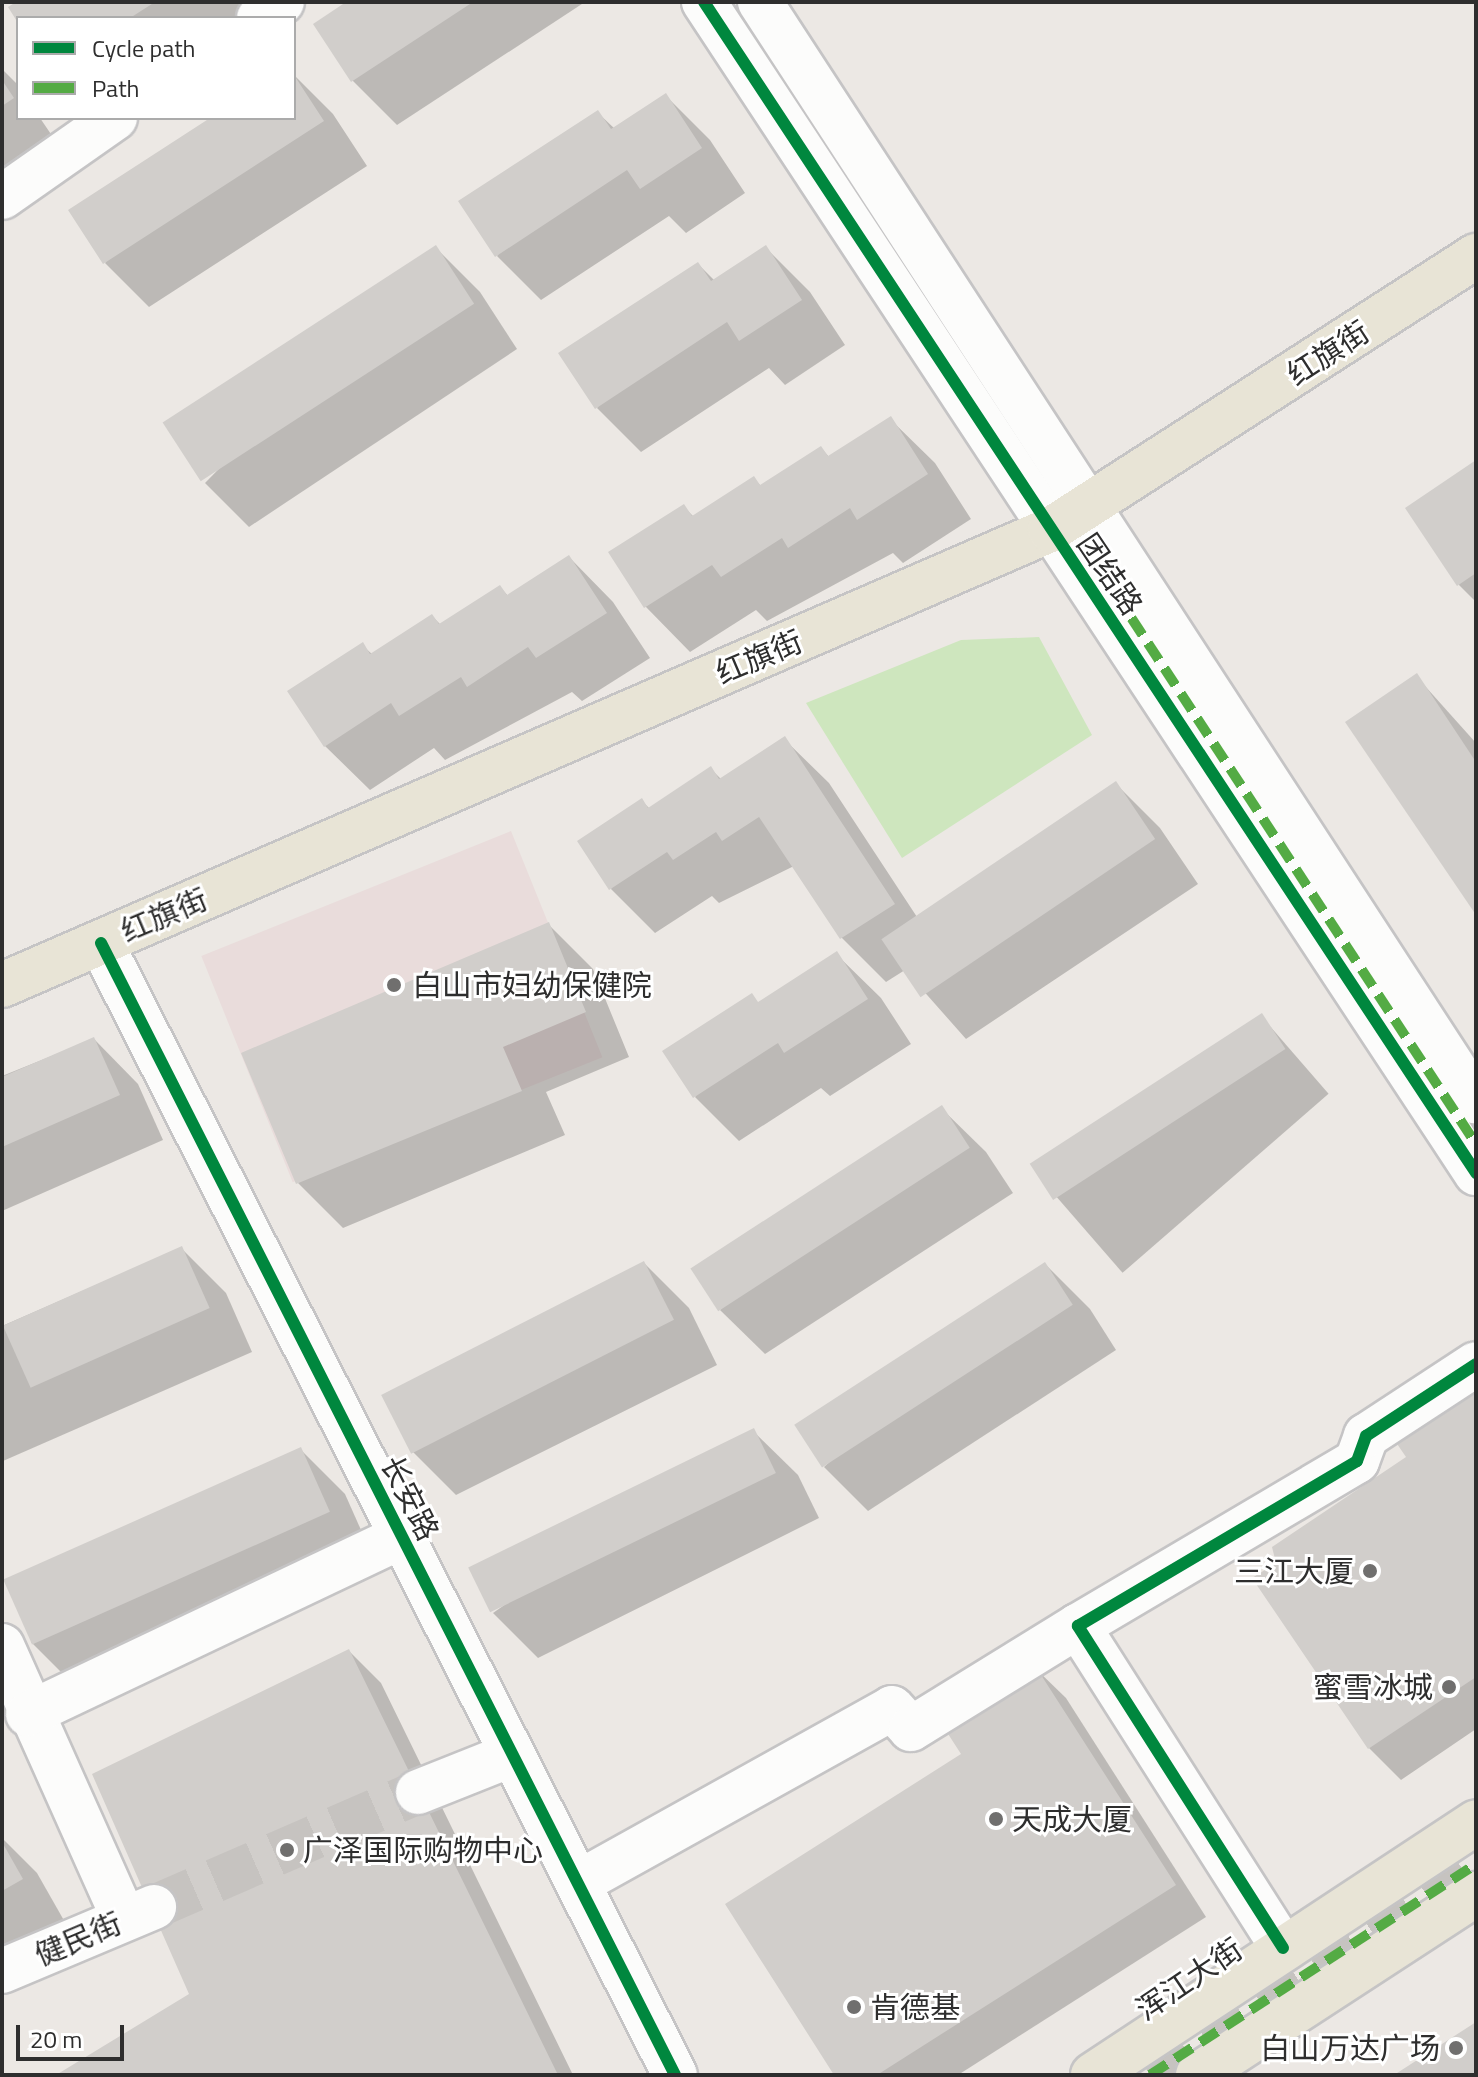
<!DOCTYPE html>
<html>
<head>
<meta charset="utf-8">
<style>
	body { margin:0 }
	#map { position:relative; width:1478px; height:2077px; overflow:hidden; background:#ece8e4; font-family:"Titillium Web","Noto Sans SC",sans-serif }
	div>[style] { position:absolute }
	.medical>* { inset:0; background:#e9dcdb; transform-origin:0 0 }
	.green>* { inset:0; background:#cee6be }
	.shadow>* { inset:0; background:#0003; transform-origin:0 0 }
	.building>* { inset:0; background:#d1cecb; transform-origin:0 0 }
	.minor-tunnel>* { height:44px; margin-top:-22px; transform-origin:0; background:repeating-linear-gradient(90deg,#c6c3c0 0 44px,transparent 0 66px) }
	.roads { filter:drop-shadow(2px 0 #c5c4c5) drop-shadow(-2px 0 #c5c4c5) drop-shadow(0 2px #c5c4c5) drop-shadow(0 -2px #c5c4c5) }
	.minor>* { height:44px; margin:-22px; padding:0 22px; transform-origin:22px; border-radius:22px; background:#fcfcfb }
	.major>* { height:44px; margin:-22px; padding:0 22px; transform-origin:22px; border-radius:22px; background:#e8e4d6 }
	.quiet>* { height:10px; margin-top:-5px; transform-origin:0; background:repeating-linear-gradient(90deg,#54ab44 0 20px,transparent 0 30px) }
	.cycleway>* { height:12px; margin:-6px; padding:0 6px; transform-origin:6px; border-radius:6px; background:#00873e }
	.dots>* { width:22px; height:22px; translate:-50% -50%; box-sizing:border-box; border:4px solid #fff; border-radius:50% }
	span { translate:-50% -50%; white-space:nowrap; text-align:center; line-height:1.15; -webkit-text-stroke:6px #fff; paint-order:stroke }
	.street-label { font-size:30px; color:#2e2e2e }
	.poi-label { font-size:30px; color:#2e2e2e }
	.left { translate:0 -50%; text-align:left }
	.right { translate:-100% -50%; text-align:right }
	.frame { position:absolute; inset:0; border:4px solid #2e2e2e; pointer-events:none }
	.legend { position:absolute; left:16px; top:16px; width:280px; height:104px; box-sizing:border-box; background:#fff; border:2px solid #ababab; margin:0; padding:10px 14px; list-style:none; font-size:24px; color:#2e2e2e }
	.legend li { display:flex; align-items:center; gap:16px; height:40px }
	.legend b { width:40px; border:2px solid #ababab }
	.scale { position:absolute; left:16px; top:2025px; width:108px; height:36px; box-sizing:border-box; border:4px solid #2e2e2e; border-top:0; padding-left:10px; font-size:24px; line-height:28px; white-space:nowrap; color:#2e2e2e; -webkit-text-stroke:6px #fff; paint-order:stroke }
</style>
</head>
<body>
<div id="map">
	<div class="medical">
		<div style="left:511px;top:831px;width:244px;height:334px;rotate:68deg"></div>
	</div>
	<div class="green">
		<div style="clip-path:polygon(1039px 637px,1092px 735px,902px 858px,806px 703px,961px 640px)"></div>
	</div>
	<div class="shadow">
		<div style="left:19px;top:2px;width:250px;height:16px"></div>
		<div style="clip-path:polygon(350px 2px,585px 2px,397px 125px,353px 81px,316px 24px)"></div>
		<div style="clip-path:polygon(2px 69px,18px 85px,18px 118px,40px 118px,57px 143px,2px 179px)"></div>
		<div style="clip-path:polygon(294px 75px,333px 114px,367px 166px,149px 307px,105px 263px,213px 118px,294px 118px)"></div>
		<div style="clip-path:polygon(666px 96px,710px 140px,745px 193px,686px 233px,669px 216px,541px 300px,497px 256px,597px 112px,615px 129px)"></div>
		<div style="clip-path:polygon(436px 248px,480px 292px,517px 349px,249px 527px,205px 483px)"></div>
		<div style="clip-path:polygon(766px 248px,810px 292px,845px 345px,785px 385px,769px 368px,641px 452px,597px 408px,698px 264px,715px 281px)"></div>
		<div style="clip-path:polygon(890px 419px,935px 463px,971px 519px,903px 563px,893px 553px,767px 621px,756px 610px,690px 652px,646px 607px,611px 553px,684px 507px,694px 517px,753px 478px,762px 487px,821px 448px,830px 458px)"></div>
		<div style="clip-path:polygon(1476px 463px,1476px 602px,1459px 585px)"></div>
		<div style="clip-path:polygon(569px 557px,613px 602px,650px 658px,582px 701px,572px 692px,445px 760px,434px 748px,370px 790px,325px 746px,362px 645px,373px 655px,432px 616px,441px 625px,500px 587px,509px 597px)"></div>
		<div style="clip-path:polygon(1416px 676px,1476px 743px,1476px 912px)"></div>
		<div style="clip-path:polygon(784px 739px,829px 783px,917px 917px,1116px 784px,1160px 828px,1198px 884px,966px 1039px,905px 970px,886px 982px,842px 938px,794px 866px,719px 903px,712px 896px,655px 933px,611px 889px,642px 801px,650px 809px,711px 769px,722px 780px)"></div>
		<div style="clip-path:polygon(548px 924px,593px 969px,629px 1057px,546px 1092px,565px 1135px,343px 1228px,298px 1183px,244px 1054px)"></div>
		<div style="clip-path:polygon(836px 954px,881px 998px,911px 1044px,830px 1096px,821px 1088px,739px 1141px,695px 1097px,760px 1004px)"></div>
		<div style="left:1261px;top:1016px;width:103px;height:273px;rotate:49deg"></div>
		<div style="clip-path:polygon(94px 1039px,138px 1084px,163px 1140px,2px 1211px,2px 1076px)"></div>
		<div style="clip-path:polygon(941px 1108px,986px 1152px,1013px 1193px,765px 1354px,720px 1310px)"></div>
		<div style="clip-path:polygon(181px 1248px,226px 1293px,252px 1352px,3px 1461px,2px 1326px)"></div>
		<div style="clip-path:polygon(644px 1263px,689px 1308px,717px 1365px,456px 1495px,412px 1451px)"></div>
		<div style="clip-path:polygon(1045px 1264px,1090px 1309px,1116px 1350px,868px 1511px,824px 1467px)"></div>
		<div style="clip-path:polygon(1476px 1384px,1476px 1729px,1401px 1780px,1369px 1748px,1278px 1564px,1409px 1457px)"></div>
		<div style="clip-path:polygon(753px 1431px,798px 1475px,819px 1518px,538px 1658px,493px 1613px)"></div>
		<div style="clip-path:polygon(301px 1450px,345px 1494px,373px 1557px,75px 1686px,31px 1642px)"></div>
		<div style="clip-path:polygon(349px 1651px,381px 1683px,573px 2075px,59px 2075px,192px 1995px)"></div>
		<div style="clip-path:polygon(1034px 1667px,1066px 1698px,1206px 1917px,958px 2075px,837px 2075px,964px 1754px)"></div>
		<div style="clip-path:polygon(2px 1838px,37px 1873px,66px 1924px,2px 1960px)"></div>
	</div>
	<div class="building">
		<div style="clip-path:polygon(16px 2px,155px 2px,130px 18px,18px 23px,8px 7px)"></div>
		<div style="clip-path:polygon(346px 2px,473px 2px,351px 82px,313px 24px)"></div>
		<div style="clip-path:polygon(294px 75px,324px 121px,103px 264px,68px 210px,210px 118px,294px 118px)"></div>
		<div style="clip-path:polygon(2px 80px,14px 98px,2px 106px)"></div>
		<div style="clip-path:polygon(666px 93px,702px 148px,640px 189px,627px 170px,495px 257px,458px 201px,598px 110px,611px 129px)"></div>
		<div style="left:436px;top:245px;width:70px;height:326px;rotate:57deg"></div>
		<div style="clip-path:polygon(766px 245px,802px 300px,739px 341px,727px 322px,595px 409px,558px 353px,698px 262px,711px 281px)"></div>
		<div style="clip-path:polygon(891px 416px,928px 474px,857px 520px,850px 508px,788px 548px,782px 538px,721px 577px,712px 565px,644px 608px,608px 552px,684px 504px,692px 516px,754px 476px,760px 485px,821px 446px,828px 456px)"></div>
		<div style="clip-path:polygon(1476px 460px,1476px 573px,1457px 586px,1405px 508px)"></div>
		<div style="clip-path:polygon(569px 555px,607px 613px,536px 658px,528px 647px,467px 687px,461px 677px,399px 716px,391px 703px,324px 747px,287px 691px,363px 642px,370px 654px,432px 614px,439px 624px,500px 585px,507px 595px)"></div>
		<div style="clip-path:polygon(1417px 673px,1476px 762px,1476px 915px,1345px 722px)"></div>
		<div style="clip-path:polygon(785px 736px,895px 904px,840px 939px,759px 817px,722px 841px,716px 832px,673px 860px,667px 852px,609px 890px,577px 841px,642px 798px,648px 808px,711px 766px,719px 779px)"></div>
		<div style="left:1116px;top:781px;width:70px;height:283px;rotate:56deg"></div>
		<div style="clip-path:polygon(549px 922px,586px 1012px,503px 1047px,522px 1091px,296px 1184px,241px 1053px)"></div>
		<div style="clip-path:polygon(837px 951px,868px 999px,784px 1053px,778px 1043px,693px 1098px,662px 1051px,752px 993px,758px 1002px)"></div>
		<div style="left:1262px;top:1013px;width:43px;height:277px;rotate:57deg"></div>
		<div style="clip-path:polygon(94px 1037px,120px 1095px,2px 1147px,2px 1077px)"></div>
		<div style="left:942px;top:1105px;width:51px;height:300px;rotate:57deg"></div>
		<div style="left:182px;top:1246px;width:68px;height:196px;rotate:66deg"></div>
		<div style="left:644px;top:1261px;width:66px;height:295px;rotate:63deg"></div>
		<div style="left:1045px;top:1262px;width:51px;height:299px;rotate:57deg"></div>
		<div style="clip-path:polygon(1476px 1382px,1476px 1677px,1368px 1749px,1252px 1578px,1276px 1563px,1272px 1547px,1406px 1457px,1393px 1438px)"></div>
		<div style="left:754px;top:1428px;width:50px;height:318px;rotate:64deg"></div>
		<div style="left:301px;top:1447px;width:71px;height:326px;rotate:66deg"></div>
		<div style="clip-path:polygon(349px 1649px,558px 2075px,56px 2075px,189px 1994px,92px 1774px)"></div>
		<div style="clip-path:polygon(1034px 1664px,1176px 1885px,877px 2075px,834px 2075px,725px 1904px,961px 1754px,941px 1723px)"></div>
		<div style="clip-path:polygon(2px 1842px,23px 1879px,2px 1891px)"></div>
		<div style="clip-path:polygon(1476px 2022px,1476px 2075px,1394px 2075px)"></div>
	</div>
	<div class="minor-tunnel">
		<div style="left:154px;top:1907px;width:288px;rotate:-23.5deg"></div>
		<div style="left:1150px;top:2075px;width:388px;rotate:-32.9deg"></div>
	</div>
	<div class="roads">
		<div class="minor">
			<div style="left:704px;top:2px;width:1403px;rotate:56.6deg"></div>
			<div style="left:760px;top:2px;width:1312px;rotate:56.94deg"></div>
			<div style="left:259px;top:18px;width:28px;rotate:-35deg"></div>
			<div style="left:2px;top:197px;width:138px;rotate:-35deg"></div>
			<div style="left:101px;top:943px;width:1269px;rotate:63.11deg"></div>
			<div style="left:2px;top:1646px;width:299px;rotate:65.9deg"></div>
			<div style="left:28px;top:1714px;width:413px;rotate:-25.4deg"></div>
			<div style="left:418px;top:1792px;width:100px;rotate:-21.7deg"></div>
			<div style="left:578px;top:1883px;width:359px;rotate:-29.1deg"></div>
			<div style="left:892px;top:1708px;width:28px;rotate:48deg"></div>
			<div style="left:911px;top:1729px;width:196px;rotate:-31.7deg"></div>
			<div style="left:1283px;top:1948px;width:382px;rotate:-122.5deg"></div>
			<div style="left:1078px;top:1626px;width:324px;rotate:-30.6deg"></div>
			<div style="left:1357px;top:1461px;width:27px;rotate:-70deg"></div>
			<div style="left:1366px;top:1436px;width:131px;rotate:-33.2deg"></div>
			<div style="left:2px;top:1971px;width:165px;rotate:-22.8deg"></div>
		</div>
		<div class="major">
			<div style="left:2px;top:985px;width:1143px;rotate:-23.47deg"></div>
			<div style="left:1050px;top:530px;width:507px;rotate:-32.75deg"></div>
			<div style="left:1093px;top:2075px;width:459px;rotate:-33.4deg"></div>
			<div style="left:1198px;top:2075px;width:332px;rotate:-33.1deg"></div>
		</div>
	</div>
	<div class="quiet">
		<div style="left:1115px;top:593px;width:659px;rotate:56.77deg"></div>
		<div style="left:1150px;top:2075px;width:388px;rotate:-32.9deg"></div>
	</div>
	<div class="cycleway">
		<div style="left:704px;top:2px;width:1403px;rotate:56.6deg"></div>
		<div style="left:101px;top:943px;width:1269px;rotate:63.11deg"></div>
		<div style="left:1283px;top:1948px;width:382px;rotate:-122.5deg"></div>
		<div style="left:1078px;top:1626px;width:324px;rotate:-30.6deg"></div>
		<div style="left:1357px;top:1461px;width:27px;rotate:-70deg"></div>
		<div style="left:1366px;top:1436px;width:131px;rotate:-33.2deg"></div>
	</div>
	<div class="dots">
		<div style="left:394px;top:985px;background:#706f6e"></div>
		<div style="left:1370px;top:1571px;background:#706f6e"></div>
		<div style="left:1449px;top:1687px;background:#706f6e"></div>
		<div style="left:996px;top:1819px;background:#706f6e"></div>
		<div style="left:287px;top:1850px;background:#706f6e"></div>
		<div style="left:854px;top:2007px;background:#706f6e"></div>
		<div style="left:1456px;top:2048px;background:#706f6e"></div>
	</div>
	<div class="street-label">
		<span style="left:1328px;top:353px;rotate:-33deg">红旗街</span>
		<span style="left:1110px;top:574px;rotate:56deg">团结路</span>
		<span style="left:759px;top:657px;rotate:-23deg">红旗街</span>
		<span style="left:164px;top:915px;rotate:-23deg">红旗街</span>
		<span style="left:410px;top:1498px;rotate:63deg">长安路</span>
		<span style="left:78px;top:1939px;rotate:-23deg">健民街</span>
		<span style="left:1189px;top:1979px;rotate:-34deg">浑江大街</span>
	</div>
	<div class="poi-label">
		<span class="left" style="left:412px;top:985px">白山市妇幼保健院</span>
		<span class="right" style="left:1354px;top:1571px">三江大厦</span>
		<span class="right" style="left:1433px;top:1687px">蜜雪冰城</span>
		<span class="left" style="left:1012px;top:1819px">天成大厦</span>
		<span class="left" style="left:303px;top:1850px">广泽国际购物中心</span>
		<span class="left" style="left:870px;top:2007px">肯德基</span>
		<span class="right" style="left:1440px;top:2048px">白山万达广场</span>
	</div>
	<div class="frame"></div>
	<ul class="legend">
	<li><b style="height:10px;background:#00873e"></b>Cycle path</li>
	<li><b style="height:10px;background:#54ab44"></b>Path</li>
	</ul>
	<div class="scale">20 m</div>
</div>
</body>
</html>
